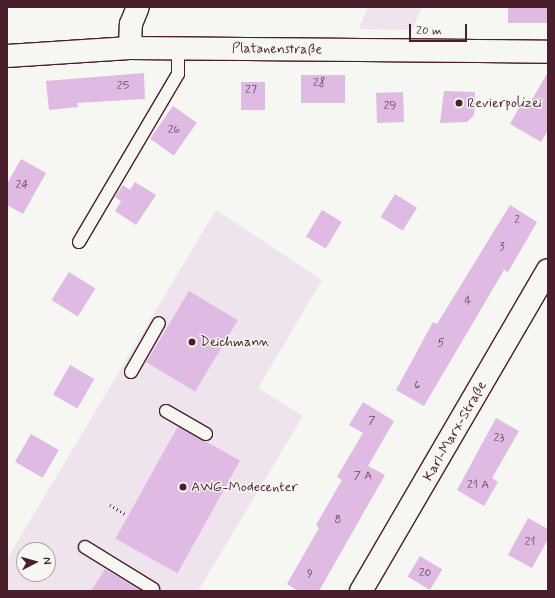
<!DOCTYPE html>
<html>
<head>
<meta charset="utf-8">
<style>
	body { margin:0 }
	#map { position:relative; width:555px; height:598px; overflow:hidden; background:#f6f6f2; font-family:Mynerve,sans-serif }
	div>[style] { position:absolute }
	.built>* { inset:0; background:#efe4ee }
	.building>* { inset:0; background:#dfbae3; transform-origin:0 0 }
	.path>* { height:2.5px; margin-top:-1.25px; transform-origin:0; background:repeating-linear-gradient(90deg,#4a1f2b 0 1px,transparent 0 4px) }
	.roads { filter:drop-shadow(1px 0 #4a1f2b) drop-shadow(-1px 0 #4a1f2b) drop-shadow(0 1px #4a1f2b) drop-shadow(0 -1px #4a1f2b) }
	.lane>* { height:12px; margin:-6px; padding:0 6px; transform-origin:6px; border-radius:6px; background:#f6f6f2 }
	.street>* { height:22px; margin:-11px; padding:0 11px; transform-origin:11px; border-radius:11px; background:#f6f6f2 }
	.secondary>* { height:22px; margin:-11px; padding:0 11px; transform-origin:11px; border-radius:11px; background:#f6f6f2 }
	.dots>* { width:11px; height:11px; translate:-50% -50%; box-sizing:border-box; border:2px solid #f6f6f2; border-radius:50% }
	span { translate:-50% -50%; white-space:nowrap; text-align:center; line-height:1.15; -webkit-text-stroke:3px #f6f6f2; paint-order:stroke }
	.number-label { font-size:12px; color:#6f4659 }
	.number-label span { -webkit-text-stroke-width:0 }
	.street-label { font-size:14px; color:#4a1f2b }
	.poi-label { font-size:14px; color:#4a1f2b }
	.left { translate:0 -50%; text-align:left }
	.frame { position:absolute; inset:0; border:8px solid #4a1f2b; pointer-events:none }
	.north { position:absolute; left:16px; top:542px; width:40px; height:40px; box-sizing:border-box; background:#f6f6f2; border:1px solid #b1a0a2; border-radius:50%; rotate:84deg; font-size:11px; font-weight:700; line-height:16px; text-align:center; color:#4a1f2b }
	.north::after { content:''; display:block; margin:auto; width:14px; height:18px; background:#4a1f2b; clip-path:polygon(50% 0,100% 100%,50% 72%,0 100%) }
	.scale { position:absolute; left:409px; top:24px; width:58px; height:18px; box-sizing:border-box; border:2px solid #4a1f2b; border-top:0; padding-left:5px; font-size:12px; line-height:14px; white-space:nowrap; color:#4a1f2b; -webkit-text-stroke:3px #f6f6f2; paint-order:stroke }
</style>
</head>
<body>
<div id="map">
	<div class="built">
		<div style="clip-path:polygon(368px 7px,422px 7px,412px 30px,359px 29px)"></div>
		<div style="clip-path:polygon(evenodd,216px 210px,322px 280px,258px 388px,303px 416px,198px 591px,7px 591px,7px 559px,216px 210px,24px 550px,48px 550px,48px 574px,24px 574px,24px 550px)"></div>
	</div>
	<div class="building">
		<div style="left:508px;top:7px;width:40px;height:16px"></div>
		<div style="clip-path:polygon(548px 72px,548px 130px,541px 142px,510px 124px,524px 99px,530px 103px)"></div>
		<div style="clip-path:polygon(144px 73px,145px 99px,77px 103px,78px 107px,49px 110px,46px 81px)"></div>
		<div style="left:301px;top:75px;width:44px;height:28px"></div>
		<div style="left:241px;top:82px;width:24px;height:28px"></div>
		<div style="clip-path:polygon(444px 91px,475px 92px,474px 115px,467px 122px,440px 123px)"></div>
		<div style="left:403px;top:92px;width:30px;height:27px;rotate:88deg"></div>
		<div style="left:173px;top:106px;width:29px;height:40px;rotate:35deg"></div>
		<div style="clip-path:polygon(21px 159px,46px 173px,23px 214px,7px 205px,7px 184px)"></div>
		<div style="clip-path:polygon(135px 182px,156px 195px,136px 225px,115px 211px,121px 201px,115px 197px,123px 185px,130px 190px)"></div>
		<div style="left:395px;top:194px;width:26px;height:27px;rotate:32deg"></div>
		<div style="clip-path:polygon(510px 205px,537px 222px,508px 272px,504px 270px,424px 406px,396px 390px,433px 322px,437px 324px)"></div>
		<div style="left:322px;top:210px;width:23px;height:31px;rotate:31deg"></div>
		<div style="left:69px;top:272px;width:31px;height:33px;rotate:32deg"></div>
		<div style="left:189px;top:291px;width:57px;height:83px;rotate:31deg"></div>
		<div style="left:70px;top:365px;width:28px;height:34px;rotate:30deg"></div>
		<div style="clip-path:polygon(363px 402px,394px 421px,368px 466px,385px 475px,319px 591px,298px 591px,287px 584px,319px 528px,316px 525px,342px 480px,337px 477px,363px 433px,349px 425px)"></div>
		<div style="clip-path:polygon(496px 418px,519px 431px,492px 478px,498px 482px,484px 506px,457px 490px)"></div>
		<div style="left:178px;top:426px;width:71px;height:129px;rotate:29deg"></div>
		<div style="left:31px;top:434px;width:32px;height:32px;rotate:30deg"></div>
		<div style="clip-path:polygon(528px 518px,548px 529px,548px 539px,532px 568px,508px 555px)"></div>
		<div style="left:420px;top:556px;width:26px;height:24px;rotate:31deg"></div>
		<div style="clip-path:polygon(105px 569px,142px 591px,91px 591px)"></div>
	</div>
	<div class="path">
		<div style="left:110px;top:505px;width:17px;rotate:31deg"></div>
	</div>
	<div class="roads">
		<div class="lane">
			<div style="left:79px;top:242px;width:195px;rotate:-59.5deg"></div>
			<div style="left:178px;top:74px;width:26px;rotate:-90deg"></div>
			<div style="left:131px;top:372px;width:56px;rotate:-60.3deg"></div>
			<div style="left:166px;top:411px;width:46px;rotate:29.9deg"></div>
			<div style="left:85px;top:547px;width:80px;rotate:31.7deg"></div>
		</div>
		<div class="street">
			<div style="left:130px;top:48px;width:24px;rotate:-88deg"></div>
			<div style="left:131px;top:24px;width:18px;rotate:-68deg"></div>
			<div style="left:361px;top:591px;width:371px;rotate:-59.8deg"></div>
		</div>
		<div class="secondary">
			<div style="left:7px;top:56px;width:123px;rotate:-3.7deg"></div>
			<div style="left:130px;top:48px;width:418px;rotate:0.5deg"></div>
		</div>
	</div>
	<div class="dots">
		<div style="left:459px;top:103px;background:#4a1f2b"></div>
		<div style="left:192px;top:342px;background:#4a1f2b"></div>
		<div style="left:183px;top:487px;background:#4a1f2b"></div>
	</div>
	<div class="number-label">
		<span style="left:319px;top:84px">28</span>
		<span style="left:123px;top:87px">25</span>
		<span style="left:251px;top:91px">27</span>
		<span style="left:390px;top:107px">29</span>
		<span style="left:174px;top:131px">26</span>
		<span style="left:22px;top:186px">24</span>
		<span style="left:517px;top:221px">2</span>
		<span style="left:502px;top:248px">3</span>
		<span style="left:468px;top:302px">4</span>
		<span style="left:441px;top:344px">5</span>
		<span style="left:417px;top:386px">6</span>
		<span style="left:372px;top:422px">7</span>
		<span style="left:499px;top:439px">23</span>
		<span style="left:363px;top:477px">7 A</span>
		<span style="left:478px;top:486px">21 A</span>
		<span style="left:338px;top:521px">8</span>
		<span style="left:530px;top:543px">21</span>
		<span style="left:425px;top:574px">20</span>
		<span style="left:310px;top:575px">9</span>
	</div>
	<div class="street-label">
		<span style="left:277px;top:49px;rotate:1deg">Platanenstraße</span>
		<span style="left:455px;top:431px;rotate:-60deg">Karl-Marx-Straße</span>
	</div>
	<div class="poi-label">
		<span class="left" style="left:467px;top:103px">Revierpolizei</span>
		<span class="left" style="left:200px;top:342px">Deichmann</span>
		<span class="left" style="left:191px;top:487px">AWG-Modecenter</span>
	</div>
	<div class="frame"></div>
	<div class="north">N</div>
	<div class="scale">20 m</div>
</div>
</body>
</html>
